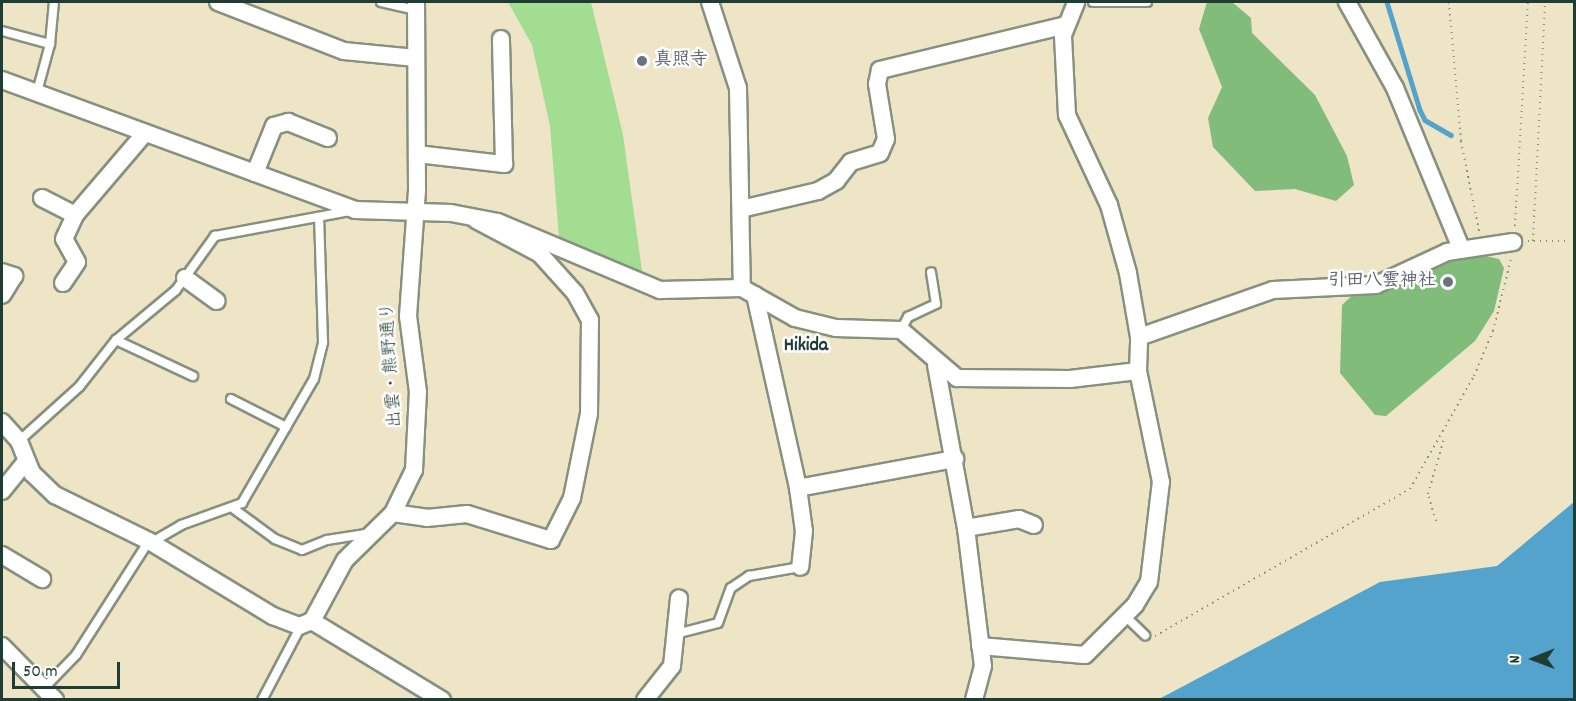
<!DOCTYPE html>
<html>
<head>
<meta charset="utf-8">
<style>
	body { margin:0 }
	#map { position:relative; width:1576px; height:701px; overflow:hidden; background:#eee5c7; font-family:Dekko,"Klee One",sans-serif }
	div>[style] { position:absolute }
	.green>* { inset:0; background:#a2dd91 }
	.forest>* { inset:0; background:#81bc7b }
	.water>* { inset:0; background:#53a3cd }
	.stream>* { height:4.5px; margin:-2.25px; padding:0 2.25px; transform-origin:2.25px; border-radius:2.25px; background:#53a3cd }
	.path>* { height:2px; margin-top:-1px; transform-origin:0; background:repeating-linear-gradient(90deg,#86917e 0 1.5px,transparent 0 6px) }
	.roads { filter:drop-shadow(2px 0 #86917e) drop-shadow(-2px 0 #86917e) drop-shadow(0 2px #86917e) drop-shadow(0 -2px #86917e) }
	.lane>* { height:8px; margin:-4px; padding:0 4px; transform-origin:4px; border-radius:4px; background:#fff }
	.street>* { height:16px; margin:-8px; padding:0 8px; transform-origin:8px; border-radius:8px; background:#fff }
	.dots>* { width:16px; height:16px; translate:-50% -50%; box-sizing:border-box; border:3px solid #fff; border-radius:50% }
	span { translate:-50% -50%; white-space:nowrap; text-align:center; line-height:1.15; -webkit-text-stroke:5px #fff; paint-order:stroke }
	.worship-label { font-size:18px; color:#5b616d; font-weight:700 }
	.left { translate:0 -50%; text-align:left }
	.right { translate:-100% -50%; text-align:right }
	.street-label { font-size:18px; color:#1f3d34 }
	.neighbourhood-label { font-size:20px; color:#1f3d34; font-weight:700 }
	.frame { position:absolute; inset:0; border:3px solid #1f3d34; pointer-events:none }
	.north { position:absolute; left:1504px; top:629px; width:60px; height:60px; -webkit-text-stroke:4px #fff; paint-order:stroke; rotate:269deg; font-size:16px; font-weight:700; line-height:24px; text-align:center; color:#1f3d34 }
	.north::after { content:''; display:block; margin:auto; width:21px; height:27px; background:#1f3d34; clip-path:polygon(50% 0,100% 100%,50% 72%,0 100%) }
	.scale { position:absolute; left:12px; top:662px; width:108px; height:27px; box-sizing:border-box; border:3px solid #1f3d34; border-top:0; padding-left:8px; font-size:18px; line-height:21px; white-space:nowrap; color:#1f3d34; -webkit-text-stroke:4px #fff; paint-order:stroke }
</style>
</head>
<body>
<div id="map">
	<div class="green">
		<div style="clip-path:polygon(508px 2px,591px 2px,623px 135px,643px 278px,559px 238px,550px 126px,532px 45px)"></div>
	</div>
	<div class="forest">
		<div style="clip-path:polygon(1207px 2px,1232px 2px,1251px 18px,1252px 33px,1315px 95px,1347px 156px,1354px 185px,1336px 201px,1295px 189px,1255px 191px,1213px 147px,1208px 118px,1222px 87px,1199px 29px)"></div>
		<div style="clip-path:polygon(1472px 253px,1499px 259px,1504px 268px,1494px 311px,1475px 341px,1386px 416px,1375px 415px,1340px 373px,1342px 305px,1358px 290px,1408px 280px)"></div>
	</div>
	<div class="water">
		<div style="clip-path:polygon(1574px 502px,1574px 699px,1159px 699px,1380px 582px,1497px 566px)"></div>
	</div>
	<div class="stream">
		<div style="left:1387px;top:2px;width:113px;rotate:73deg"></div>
		<div style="left:1420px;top:110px;width:11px;rotate:63deg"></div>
		<div style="left:1425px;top:120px;width:30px;rotate:30deg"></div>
	</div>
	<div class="path">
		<div style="left:1449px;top:2px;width:140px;rotate:85.1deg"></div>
		<div style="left:1461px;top:141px;width:92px;rotate:78.7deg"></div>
		<div style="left:1515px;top:226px;width:224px;rotate:-86.7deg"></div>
		<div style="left:1528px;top:241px;width:39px"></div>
		<div style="left:1533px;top:241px;width:239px;rotate:-87.1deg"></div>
		<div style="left:1436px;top:521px;width:28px;rotate:-107deg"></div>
		<div style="left:1428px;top:494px;width:57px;rotate:-73.8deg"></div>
		<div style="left:1155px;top:636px;width:294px;rotate:-30deg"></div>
		<div style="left:1410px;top:489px;width:130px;rotate:-60.5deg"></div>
		<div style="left:1474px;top:376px;width:49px;rotate:-67.1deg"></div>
		<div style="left:1493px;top:331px;width:74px;rotate:-76deg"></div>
	</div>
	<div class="roads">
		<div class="lane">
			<div style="left:381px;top:2px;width:36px;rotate:13deg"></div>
			<div style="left:1093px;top:2px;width:54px"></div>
			<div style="left:2px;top:31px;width:50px;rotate:15.2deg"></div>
			<div style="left:37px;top:92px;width:50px;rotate:-74.8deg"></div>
			<div style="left:50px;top:44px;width:42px;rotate:-84.6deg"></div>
			<div style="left:901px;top:330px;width:15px;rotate:-62deg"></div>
			<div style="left:908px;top:317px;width:31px;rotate:-25deg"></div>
			<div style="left:936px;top:304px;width:32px;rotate:-99deg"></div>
			<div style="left:116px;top:340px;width:85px;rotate:25.1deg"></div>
			<div style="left:231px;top:399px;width:62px;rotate:27deg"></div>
			<div style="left:19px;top:441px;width:81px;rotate:-42deg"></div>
			<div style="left:79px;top:387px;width:60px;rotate:-51.8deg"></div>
			<div style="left:116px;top:340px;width:78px;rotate:-39.8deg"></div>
			<div style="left:176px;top:290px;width:67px;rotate:-54.2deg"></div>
			<div style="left:215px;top:236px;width:137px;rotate:-10.5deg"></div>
			<div style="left:234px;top:509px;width:51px;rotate:36.2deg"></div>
			<div style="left:275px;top:539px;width:29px;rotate:22deg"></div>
			<div style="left:302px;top:550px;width:27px;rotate:-22deg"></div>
			<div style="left:327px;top:540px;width:39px;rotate:-9deg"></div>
			<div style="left:152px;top:542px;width:34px;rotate:-30deg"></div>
			<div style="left:181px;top:525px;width:65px;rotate:-19.8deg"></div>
			<div style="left:242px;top:503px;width:143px;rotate:-59.9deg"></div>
			<div style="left:314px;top:379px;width:38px;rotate:-76deg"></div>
			<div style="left:323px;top:342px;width:125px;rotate:-91.8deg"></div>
			<div style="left:1125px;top:616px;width:28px;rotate:44deg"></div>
			<div style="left:676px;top:634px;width:43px;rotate:-14.7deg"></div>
			<div style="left:718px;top:623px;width:37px;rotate:-70deg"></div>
			<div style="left:731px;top:588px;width:22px;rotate:-34deg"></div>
			<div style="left:749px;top:576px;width:52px;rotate:-10deg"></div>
			<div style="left:44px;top:688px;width:46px;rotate:-45.9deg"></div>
			<div style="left:76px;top:655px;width:135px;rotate:-57.4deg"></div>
			<div style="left:262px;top:700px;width:84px;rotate:-62.2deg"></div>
		</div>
		<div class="street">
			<div style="left:218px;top:2px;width:135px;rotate:21.3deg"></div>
			<div style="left:344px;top:51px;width:72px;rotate:5.6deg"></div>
			<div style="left:710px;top:2px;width:90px;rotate:72deg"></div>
			<div style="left:738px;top:88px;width:200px;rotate:88.9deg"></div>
			<div style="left:1347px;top:2px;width:98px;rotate:60.8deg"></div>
			<div style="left:1395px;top:88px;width:173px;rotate:67.6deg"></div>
			<div style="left:2px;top:80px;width:376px;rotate:20.2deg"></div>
			<div style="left:355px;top:210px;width:96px;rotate:1.8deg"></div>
			<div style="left:451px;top:213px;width:48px;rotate:10.8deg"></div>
			<div style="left:498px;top:222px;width:176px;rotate:22.8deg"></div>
			<div style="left:660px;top:290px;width:82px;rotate:-1.4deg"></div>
			<div style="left:742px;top:288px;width:61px;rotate:29.5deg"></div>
			<div style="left:795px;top:318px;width:42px;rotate:13.7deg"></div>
			<div style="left:836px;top:328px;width:65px;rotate:1.8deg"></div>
			<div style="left:901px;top:330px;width:74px;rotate:40.6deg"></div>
			<div style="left:957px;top:378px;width:113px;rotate:0.5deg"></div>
			<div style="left:1070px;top:379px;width:68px;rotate:-6.7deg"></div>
			<div style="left:417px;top:154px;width:88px;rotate:6.6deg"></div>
			<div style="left:504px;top:164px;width:125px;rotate:-91.4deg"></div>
			<div style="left:255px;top:173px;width:51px;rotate:-68deg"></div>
			<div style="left:274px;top:126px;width:15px;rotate:-16deg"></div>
			<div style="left:288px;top:122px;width:43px;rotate:21.8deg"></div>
			<div style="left:42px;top:198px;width:37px;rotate:27deg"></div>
			<div style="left:741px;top:209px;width:79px;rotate:-13.2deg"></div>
			<div style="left:818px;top:191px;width:21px;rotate:-29deg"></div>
			<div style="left:836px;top:181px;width:24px;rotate:-52deg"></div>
			<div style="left:851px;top:162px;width:30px;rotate:-17deg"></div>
			<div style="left:880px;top:153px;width:15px;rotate:-67deg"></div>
			<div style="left:886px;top:139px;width:56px;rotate:-99.3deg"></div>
			<div style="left:877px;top:84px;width:14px;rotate:-78deg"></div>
			<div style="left:880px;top:70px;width:191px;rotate:-13.6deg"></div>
			<div style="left:2px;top:272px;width:13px;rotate:18deg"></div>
			<div style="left:14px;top:276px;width:22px;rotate:122deg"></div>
			<div style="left:185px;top:278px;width:39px;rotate:36deg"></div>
			<div style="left:63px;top:283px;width:25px;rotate:-56deg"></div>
			<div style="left:77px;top:262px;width:26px;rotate:-119deg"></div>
			<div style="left:64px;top:239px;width:26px;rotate:-65deg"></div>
			<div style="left:75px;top:215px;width:108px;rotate:-49.5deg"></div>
			<div style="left:755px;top:295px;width:198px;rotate:77.4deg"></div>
			<div style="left:798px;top:488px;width:43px;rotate:82.1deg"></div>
			<div style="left:804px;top:531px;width:36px;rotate:96deg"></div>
			<div style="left:1139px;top:337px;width:142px;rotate:-19.3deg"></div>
			<div style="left:1273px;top:290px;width:103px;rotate:-2.8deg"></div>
			<div style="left:1376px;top:285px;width:78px;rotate:-24.9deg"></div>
			<div style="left:1447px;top:252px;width:67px;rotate:-8.6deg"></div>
			<div style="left:936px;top:365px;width:166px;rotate:79.6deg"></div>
			<div style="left:966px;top:528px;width:139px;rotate:83deg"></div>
			<div style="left:983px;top:666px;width:35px;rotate:105deg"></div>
			<div style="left:2px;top:422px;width:25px;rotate:48deg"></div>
			<div style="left:19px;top:441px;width:35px;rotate:68deg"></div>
			<div style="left:32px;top:473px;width:32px;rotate:44deg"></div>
			<div style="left:55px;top:495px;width:105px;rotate:26.1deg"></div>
			<div style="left:149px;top:541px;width:145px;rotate:31.2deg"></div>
			<div style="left:273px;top:616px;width:28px;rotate:21deg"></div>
			<div style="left:299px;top:626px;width:14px;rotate:-21deg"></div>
			<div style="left:798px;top:488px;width:160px;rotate:-10.5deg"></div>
			<div style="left:2px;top:491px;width:36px;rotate:-51deg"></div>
			<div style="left:393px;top:513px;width:34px;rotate:8deg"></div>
			<div style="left:427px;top:518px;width:40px;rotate:-5.7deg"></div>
			<div style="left:467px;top:514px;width:88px;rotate:17.2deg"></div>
			<div style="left:551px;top:540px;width:47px;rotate:-63.4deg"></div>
			<div style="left:572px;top:498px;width:86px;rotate:-78.6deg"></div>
			<div style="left:589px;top:414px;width:94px;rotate:-89.4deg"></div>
			<div style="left:590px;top:320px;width:31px;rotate:-119deg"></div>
			<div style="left:575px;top:293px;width:52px;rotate:-131.9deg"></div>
			<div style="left:540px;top:254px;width:72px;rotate:-152deg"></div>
			<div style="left:966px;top:528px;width:54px;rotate:-9.6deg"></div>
			<div style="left:1019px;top:519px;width:16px;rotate:22deg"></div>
			<div style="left:2px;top:555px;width:47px;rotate:31deg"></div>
			<div style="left:312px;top:621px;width:69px;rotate:-61.6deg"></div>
			<div style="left:345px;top:560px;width:67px;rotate:-44.4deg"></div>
			<div style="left:393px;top:513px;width:48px;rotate:-64deg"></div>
			<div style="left:414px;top:470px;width:78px;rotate:-87.1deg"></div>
			<div style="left:418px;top:392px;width:77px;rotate:-97.5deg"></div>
			<div style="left:408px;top:316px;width:125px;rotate:-85.9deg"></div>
			<div style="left:417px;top:191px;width:189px;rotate:-90.3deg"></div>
			<div style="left:312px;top:621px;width:152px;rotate:31.3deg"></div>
			<div style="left:2px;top:646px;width:76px;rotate:45.5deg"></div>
			<div style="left:980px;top:646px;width:105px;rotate:4.9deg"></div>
			<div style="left:1085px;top:655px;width:71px;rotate:-45deg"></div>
			<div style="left:1135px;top:605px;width:27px;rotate:-59deg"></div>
			<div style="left:1149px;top:582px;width:101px;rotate:-83.2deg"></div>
			<div style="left:1161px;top:482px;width:113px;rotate:-101.7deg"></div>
			<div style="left:1138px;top:371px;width:34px;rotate:-88deg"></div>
			<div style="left:1139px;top:337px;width:65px;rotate:-99.8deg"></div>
			<div style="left:1128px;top:273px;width:71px;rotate:-105.6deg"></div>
			<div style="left:1109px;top:205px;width:99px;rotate:-115deg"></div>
			<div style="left:1067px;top:115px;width:80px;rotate:-92.9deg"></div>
			<div style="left:1063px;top:35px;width:35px;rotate:-68deg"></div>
			<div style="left:645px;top:700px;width:43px;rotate:-51.5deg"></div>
			<div style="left:672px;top:666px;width:68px;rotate:-84.1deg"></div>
		</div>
	</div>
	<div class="dots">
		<div style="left:642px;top:61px;background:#6b7280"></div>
		<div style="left:1448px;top:282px;background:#6b7280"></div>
	</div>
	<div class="worship-label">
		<span class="left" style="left:654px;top:61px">真照寺</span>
		<span class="right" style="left:1436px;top:282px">引田八雲神社</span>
	</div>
	<div class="street-label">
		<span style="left:393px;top:365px;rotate:-94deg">出雲・熊野通り</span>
	</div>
	<div class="neighbourhood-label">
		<span style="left:806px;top:346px">Hikida</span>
	</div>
	<div class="frame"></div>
	<div class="north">N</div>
	<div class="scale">50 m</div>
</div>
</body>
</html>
